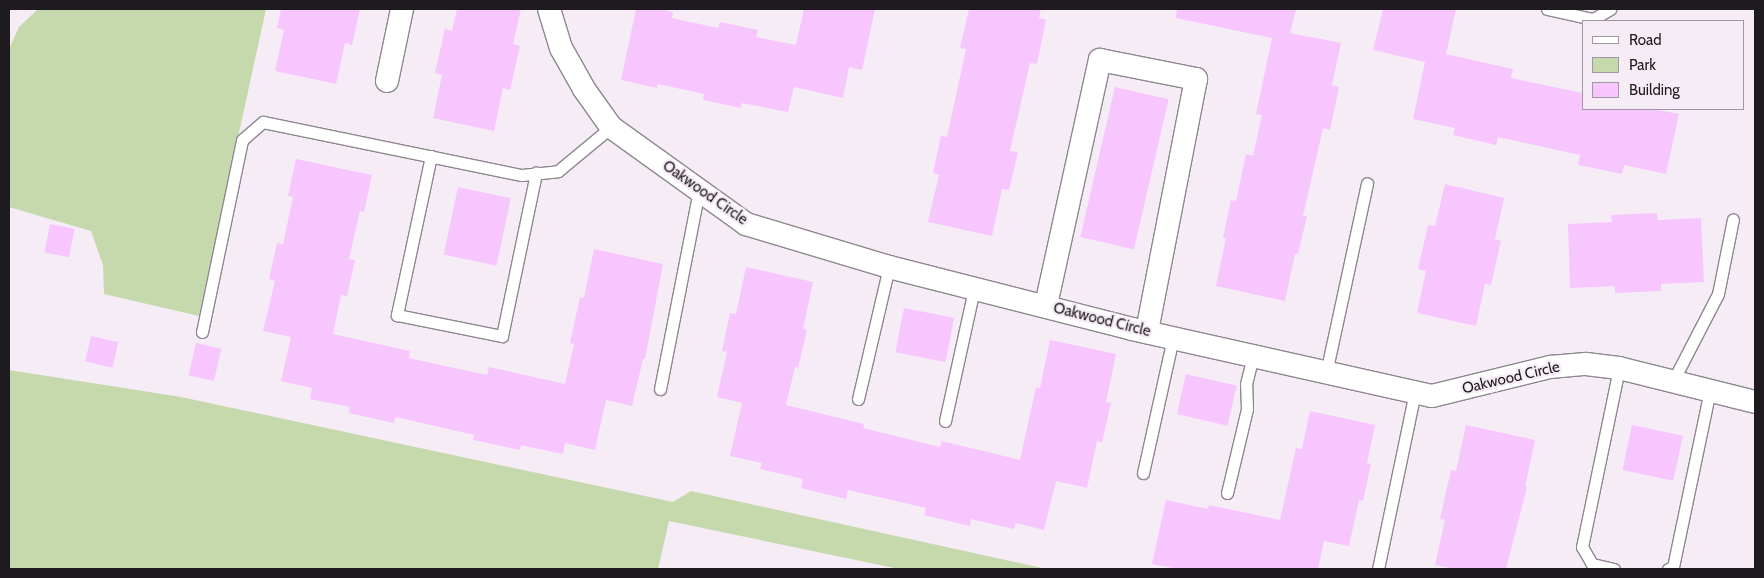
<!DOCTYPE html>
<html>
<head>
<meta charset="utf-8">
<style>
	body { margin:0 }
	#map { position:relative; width:1764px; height:578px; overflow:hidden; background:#f5ecf6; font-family:Cabin,sans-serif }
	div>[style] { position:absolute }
	.green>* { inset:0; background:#c5d9ac }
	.building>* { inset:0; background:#f8c6ff; transform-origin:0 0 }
	.roads { filter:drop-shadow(1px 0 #8e878f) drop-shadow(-1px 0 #8e878f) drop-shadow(0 1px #8e878f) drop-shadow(0 -1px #8e878f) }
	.lane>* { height:11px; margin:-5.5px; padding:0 5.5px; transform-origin:5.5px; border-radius:5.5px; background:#fff }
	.street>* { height:22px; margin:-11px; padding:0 11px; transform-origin:11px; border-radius:11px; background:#fff }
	span { translate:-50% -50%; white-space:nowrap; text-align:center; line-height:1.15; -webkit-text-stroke:4.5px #f5ecf6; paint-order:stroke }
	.street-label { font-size:15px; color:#1e1b1e }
	.frame { position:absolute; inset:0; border:10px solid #1e1b1e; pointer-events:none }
	.legend { position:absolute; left:1582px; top:20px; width:162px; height:90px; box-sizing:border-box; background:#f5ecf6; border:1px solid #9f98a0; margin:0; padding:6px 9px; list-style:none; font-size:15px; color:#1e1b1e }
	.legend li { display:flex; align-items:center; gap:10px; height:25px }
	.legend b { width:25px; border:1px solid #9f98a0 }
</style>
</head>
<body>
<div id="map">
	<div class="green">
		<div style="clip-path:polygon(38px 9px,266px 9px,199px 316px,104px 294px,103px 265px,91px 231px,9px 207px,9px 49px,19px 27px)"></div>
		<div style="clip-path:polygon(9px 370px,181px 397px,673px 502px,691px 491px,1047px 569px,899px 569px,669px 521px,658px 569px,9px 569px)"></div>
	</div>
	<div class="building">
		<div style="clip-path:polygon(281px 9px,360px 9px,352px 45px,345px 43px,336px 84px,275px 71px,284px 30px,277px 28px)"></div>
		<div style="clip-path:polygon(457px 9px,521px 9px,513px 44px,520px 46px,510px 90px,503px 88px,494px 131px,433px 118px,442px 75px,435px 73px,445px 29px,452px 31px)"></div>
		<div style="clip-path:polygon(636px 9px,659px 9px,673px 12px,672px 18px,718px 28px,720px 22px,758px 30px,756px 37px,796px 45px,804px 9px,875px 9px,862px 70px,849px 67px,843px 98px,794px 87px,788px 112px,742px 103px,741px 108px,703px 100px,704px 94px,658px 84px,657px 88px,621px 80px)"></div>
		<div style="clip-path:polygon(969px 9px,1041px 9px,1039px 18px,1046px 20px,1037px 64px,1030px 63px,1010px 151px,1018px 152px,1009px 190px,1002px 189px,992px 236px,928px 222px,939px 175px,933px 173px,941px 136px,947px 137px,966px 49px,960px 48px)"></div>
		<div style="clip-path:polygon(1177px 9px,1296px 9px,1290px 33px,1341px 43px,1332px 85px,1339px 87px,1330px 130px,1323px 128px,1303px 216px,1307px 216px,1298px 254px,1295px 254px,1285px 301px,1216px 286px,1226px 238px,1223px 238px,1231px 200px,1236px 201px,1246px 154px,1253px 156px,1262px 115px,1256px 114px,1272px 38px,1176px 18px)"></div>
		<div style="clip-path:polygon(1383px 9px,1456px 9px,1446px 54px,1513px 69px,1511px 78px,1583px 93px,1583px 109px,1653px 109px,1679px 114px,1666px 174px,1624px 165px,1622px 174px,1578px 165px,1580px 155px,1498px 137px,1496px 145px,1453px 135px,1455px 128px,1413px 119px,1425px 62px,1373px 50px)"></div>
		<div style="left:1115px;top:87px;width:55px;height:154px;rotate:13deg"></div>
		<div style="clip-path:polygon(296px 159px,372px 175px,364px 212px,360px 211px,349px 259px,355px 260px,347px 296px,341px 295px,333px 334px,410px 351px,409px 358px,487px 375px,489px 367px,565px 384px,574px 344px,570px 343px,580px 297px,584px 298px,594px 249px,663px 264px,645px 359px,643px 359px,632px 406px,606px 400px,595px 450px,565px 443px,563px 454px,521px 445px,520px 450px,473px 440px,474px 435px,396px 417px,394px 423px,349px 413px,350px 407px,310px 399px,312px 388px,281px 381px,291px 337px,263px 331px,275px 281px,269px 279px,277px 243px,283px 244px,293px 197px,288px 196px)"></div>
		<div style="clip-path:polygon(1445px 184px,1504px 198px,1495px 239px,1501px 241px,1491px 285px,1485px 284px,1476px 326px,1417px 313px,1426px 271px,1418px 269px,1428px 225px,1435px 226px)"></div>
		<div style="left:458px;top:187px;width:54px;height:69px;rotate:12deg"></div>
		<div style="clip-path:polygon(1657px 213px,1658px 220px,1701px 218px,1704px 282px,1661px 284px,1661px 291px,1615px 293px,1615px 286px,1570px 288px,1568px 224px,1612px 222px,1611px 215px)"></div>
		<div style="left:50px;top:224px;width:25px;height:29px;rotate:11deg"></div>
		<div style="clip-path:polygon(746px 267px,813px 282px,803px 329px,807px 330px,798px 368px,795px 367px,786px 405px,864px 424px,863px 428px,940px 447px,942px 441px,1020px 460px,1036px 387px,1040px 388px,1050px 340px,1116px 354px,1106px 402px,1111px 403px,1102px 442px,1097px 441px,1087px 488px,1056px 481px,1044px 530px,1016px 523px,1014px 529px,971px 519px,970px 526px,924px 515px,926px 508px,848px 490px,846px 499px,801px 488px,803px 479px,760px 469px,762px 463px,730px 456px,742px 403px,717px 397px,727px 352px,722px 351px,730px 313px,736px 314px)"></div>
		<div style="left:904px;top:308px;width:51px;height:45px;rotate:11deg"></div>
		<div style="left:91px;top:336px;width:28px;height:26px;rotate:13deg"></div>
		<div style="left:196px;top:343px;width:26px;height:33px;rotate:13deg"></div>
		<div style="left:1186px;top:374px;width:52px;height:41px;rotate:13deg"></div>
		<div style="clip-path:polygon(1310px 411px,1375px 425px,1367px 463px,1371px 464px,1363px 501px,1359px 500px,1349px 546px,1324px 541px,1318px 569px,1178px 569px,1152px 564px,1166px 500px,1208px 509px,1209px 505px,1280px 520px,1296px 448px,1302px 449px)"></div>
		<div style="clip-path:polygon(1466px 425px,1535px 440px,1525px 487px,1527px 487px,1506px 569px,1454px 569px,1435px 565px,1445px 520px,1440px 519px,1451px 470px,1456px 471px)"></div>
		<div style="left:1632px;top:425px;width:52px;height:46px;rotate:12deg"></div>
	</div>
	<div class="roads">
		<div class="lane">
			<div style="left:1547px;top:9px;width:47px;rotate:12.3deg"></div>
			<div style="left:1593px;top:19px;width:20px;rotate:-30deg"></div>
			<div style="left:431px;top:156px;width:163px;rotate:102.1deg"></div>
			<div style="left:397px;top:315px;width:107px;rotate:11.3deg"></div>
			<div style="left:502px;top:336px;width:167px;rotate:-78.2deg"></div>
			<div style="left:202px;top:332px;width:196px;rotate:-78.2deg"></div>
			<div style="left:242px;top:140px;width:28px;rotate:-41deg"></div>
			<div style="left:263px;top:122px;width:264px;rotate:11.6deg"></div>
			<div style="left:522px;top:175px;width:36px;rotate:-6deg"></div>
			<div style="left:558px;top:171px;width:69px;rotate:-39.7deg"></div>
			<div style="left:1326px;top:373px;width:194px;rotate:-77.8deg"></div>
			<div style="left:1673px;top:381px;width:98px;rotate:-62.7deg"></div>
			<div style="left:1718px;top:294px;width:76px;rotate:-78.7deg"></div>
			<div style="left:660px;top:389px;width:203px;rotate:-78.9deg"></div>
			<div style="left:858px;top:399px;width:136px;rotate:-76.8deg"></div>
			<div style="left:945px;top:421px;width:135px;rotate:-77.6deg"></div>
			<div style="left:1143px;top:473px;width:138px;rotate:-77.5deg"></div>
			<div style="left:1227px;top:493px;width:86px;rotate:-76.6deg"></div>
			<div style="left:1247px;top:409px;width:25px;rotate:-92deg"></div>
			<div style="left:1246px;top:384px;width:29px;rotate:-76deg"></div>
			<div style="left:1378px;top:569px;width:181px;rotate:-78.2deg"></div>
			<div style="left:1614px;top:569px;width:23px;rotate:-167deg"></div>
			<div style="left:1592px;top:564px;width:20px;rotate:-120deg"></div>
			<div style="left:1582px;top:547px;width:183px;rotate:-78.3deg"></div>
			<div style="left:1668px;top:569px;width:5px;rotate:-22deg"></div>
			<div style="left:1673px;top:567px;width:181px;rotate:-78.2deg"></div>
		</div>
		<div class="street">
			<div style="left:549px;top:9px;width:41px;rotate:72.9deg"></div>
			<div style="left:561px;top:48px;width:47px;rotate:60.7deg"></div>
			<div style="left:584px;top:89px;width:47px;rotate:54.6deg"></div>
			<div style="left:611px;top:127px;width:166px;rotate:35.7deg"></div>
			<div style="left:746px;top:224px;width:149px;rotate:16.7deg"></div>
			<div style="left:889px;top:267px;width:251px;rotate:14.3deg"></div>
			<div style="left:1132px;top:329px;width:307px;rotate:12.6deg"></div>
			<div style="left:1432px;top:396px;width:122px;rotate:-13.8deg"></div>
			<div style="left:1550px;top:367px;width:36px;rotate:-5deg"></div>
			<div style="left:1586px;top:364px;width:33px;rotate:7deg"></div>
			<div style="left:1619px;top:368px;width:140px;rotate:14deg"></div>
			<div style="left:387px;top:81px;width:74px;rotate:-78.2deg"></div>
			<div style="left:1046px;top:305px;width:251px;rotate:-77.6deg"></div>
			<div style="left:1100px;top:60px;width:98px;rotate:11.2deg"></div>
			<div style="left:1196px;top:79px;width:258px;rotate:101deg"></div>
		</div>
	</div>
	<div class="street-label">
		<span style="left:705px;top:193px;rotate:35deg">Oakwood Circle</span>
		<span style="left:1102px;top:320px;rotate:14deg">Oakwood Circle</span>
		<span style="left:1511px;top:378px;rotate:-13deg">Oakwood Circle</span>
	</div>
	<div class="frame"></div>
	<ul class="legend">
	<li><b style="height:6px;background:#fff"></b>Road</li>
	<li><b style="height:14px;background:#c5d9ac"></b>Park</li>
	<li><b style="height:14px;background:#f8c6ff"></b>Building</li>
	</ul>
</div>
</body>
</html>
